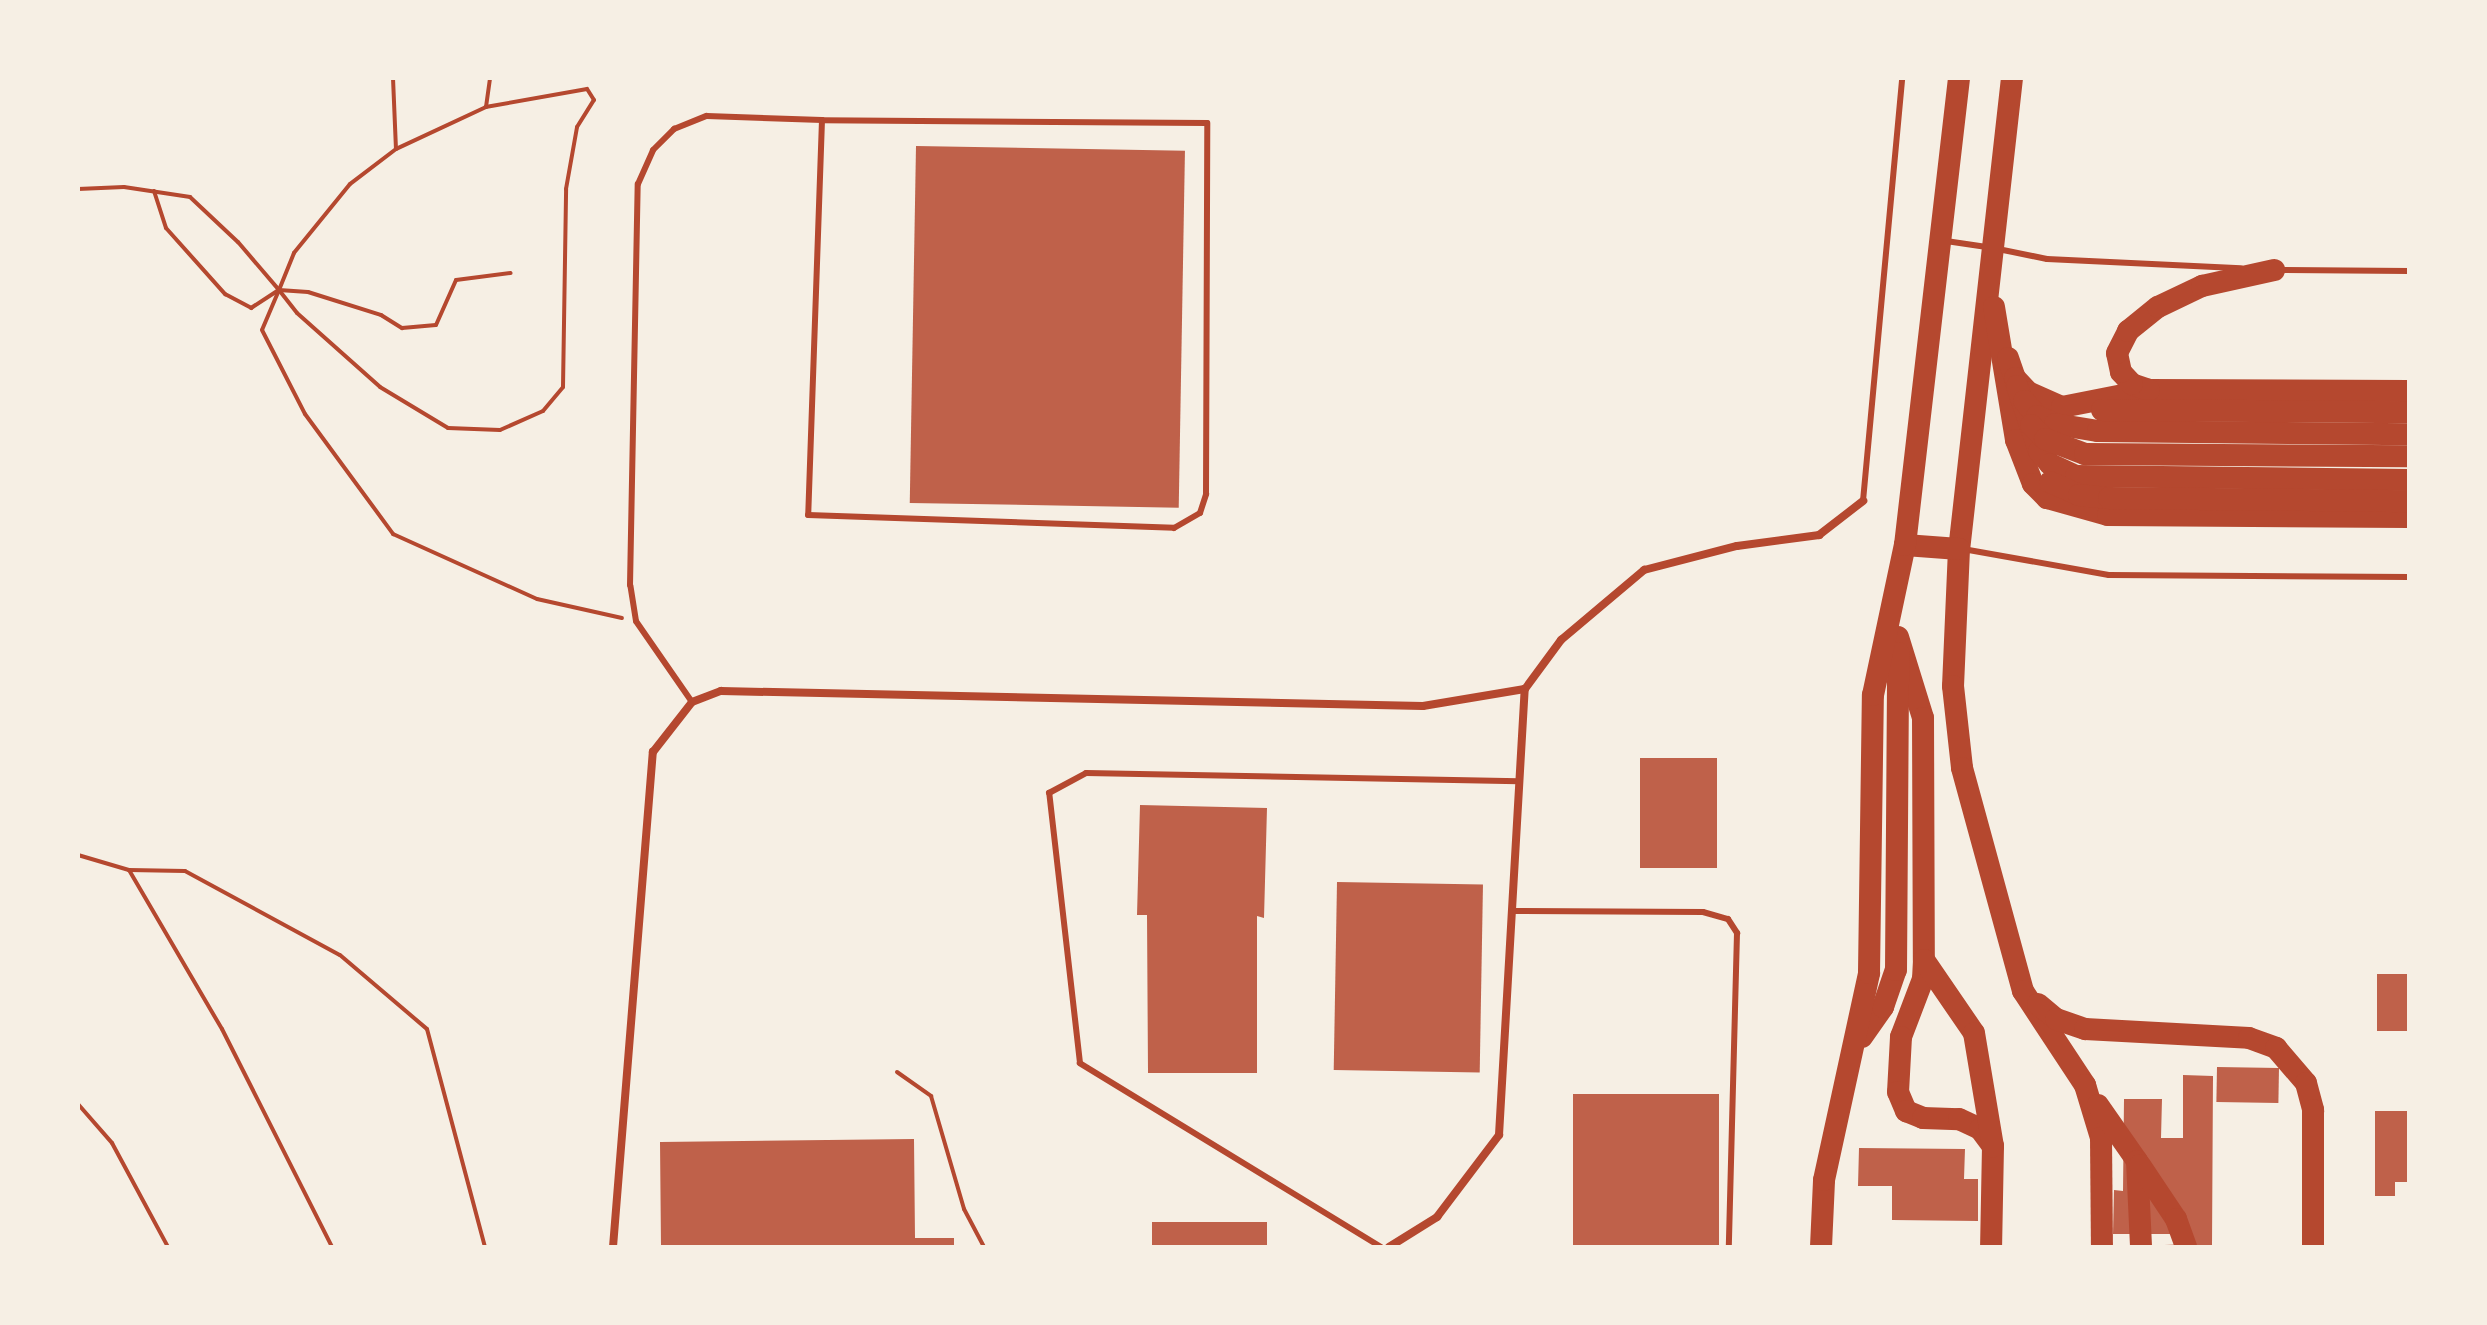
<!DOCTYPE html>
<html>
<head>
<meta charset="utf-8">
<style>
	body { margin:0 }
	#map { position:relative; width:2487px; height:1325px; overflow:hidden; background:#f6efe4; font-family:"Sofia Sans Condensed",sans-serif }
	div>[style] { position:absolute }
	.building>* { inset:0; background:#bf614a; transform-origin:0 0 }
	.path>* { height:4px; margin:-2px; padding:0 2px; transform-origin:2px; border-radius:2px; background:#b5482f }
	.service>* { height:6px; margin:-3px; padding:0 3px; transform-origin:3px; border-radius:3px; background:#b5482f }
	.minor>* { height:8px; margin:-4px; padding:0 4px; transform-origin:4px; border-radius:4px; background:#b5482f }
	.trunk>* { height:22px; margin:-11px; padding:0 11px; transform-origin:11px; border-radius:11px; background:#b5482f }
	span { translate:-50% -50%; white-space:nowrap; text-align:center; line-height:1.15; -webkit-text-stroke:8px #f6efe4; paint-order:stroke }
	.frame { position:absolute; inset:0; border:80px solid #f6efe4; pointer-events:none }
</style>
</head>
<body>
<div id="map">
	<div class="building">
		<div style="left:916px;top:146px;width:269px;height:357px;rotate:1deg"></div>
		<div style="left:1717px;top:758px;width:110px;height:77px;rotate:90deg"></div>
		<div style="clip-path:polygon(1140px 805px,1267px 808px,1264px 918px,1257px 916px,1257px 1073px,1148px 1073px,1147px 915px,1137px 915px)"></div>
		<div style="left:1337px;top:882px;width:146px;height:188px;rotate:1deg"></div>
		<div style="left:2377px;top:974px;width:32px;height:57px"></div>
		<div style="left:2217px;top:1067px;width:62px;height:35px;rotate:1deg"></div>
		<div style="clip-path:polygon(2183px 1075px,2213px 1076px,2212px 1247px,2113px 1247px,2190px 1244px,2190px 1234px,2113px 1234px,2114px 1190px,2123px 1191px,2124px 1099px,2162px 1099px,2161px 1138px,2183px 1138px)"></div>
		<div style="left:1719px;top:1094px;width:153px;height:146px;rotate:90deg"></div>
		<div style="clip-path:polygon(2375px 1111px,2409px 1111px,2409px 1182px,2395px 1182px,2395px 1196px,2375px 1196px)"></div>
		<div style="clip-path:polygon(914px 1139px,915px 1238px,954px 1238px,954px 1247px,661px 1247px,660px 1142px)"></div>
		<div style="clip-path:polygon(1859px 1148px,1965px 1149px,1964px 1179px,1978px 1179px,1978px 1221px,1892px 1220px,1892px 1186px,1858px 1186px)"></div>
		<div style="left:1152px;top:1222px;width:115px;height:25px"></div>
	</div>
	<div class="path">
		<div style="left:393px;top:78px;width:71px;rotate:87.6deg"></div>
		<div style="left:486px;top:107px;width:29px;rotate:-82deg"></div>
		<div style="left:78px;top:189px;width:46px;rotate:-2.5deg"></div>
		<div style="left:124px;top:187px;width:67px;rotate:8.6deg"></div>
		<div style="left:190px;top:197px;width:66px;rotate:43.2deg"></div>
		<div style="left:238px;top:242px;width:63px;rotate:49.5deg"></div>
		<div style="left:279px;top:290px;width:29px;rotate:52deg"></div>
		<div style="left:297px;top:313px;width:111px;rotate:41.7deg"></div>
		<div style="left:380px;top:387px;width:79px;rotate:31.1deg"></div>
		<div style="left:448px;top:428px;width:52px;rotate:2.2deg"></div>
		<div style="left:500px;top:430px;width:47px;rotate:-23.8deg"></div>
		<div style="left:543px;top:411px;width:31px;rotate:-50deg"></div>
		<div style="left:563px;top:387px;width:198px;rotate:-89.1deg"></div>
		<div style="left:566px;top:189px;width:63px;rotate:-79.9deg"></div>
		<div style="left:577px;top:127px;width:32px;rotate:-58deg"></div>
		<div style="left:594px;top:100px;width:13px;rotate:-122deg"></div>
		<div style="left:587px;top:89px;width:103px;rotate:169.9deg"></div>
		<div style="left:486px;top:107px;width:99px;rotate:155deg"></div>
		<div style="left:396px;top:149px;width:58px;rotate:142.7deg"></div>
		<div style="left:350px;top:184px;width:89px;rotate:129.1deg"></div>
		<div style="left:294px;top:253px;width:40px;rotate:112deg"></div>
		<div style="left:279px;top:290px;width:43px;rotate:113deg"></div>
		<div style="left:262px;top:330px;width:94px;rotate:62.9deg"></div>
		<div style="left:305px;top:414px;width:149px;rotate:53.7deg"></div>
		<div style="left:393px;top:534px;width:158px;rotate:24.3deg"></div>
		<div style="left:537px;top:599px;width:87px;rotate:12.6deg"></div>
		<div style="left:154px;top:191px;width:39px;rotate:72deg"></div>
		<div style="left:166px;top:228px;width:89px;rotate:48.2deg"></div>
		<div style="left:225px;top:294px;width:30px;rotate:28deg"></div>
		<div style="left:251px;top:308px;width:33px;rotate:-33deg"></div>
		<div style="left:279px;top:290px;width:29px;rotate:4deg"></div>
		<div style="left:308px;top:292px;width:77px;rotate:17.5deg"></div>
		<div style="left:381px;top:315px;width:25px;rotate:32deg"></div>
		<div style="left:402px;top:328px;width:34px;rotate:-5deg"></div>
		<div style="left:436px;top:325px;width:49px;rotate:-66deg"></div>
		<div style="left:456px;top:280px;width:55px;rotate:-7.3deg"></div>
		<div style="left:78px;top:855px;width:53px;rotate:16.4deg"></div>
		<div style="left:129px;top:870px;width:184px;rotate:59.7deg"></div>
		<div style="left:222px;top:1029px;width:244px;rotate:63.2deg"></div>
		<div style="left:129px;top:870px;width:56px;rotate:1deg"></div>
		<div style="left:185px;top:871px;width:176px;rotate:28.5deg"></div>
		<div style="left:340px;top:955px;width:114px;rotate:40.4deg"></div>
		<div style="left:427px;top:1029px;width:226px;rotate:75.1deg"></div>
		<div style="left:897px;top:1072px;width:42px;rotate:35.2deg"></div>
		<div style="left:931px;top:1096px;width:118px;rotate:73.7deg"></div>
		<div style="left:964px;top:1209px;width:43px;rotate:62.2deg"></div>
		<div style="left:78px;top:1104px;width:52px;rotate:48.9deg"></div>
		<div style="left:112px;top:1143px;width:118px;rotate:61.7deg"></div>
	</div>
	<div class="service">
		<div style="left:1946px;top:241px;width:41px;rotate:8.3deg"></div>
		<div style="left:1998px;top:249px;width:50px;rotate:11.5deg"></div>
		<div style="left:2047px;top:259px;width:194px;rotate:2.7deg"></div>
		<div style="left:2277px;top:270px;width:132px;rotate:0.4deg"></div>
		<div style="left:1863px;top:501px;width:425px;rotate:-84.7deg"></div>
		<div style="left:1963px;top:549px;width:148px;rotate:10.1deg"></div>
		<div style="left:2109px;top:575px;width:300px;rotate:0.4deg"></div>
		<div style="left:692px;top:702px;width:98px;rotate:-124.7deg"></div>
		<div style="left:636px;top:621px;width:36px;rotate:-99deg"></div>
		<div style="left:630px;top:585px;width:401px;rotate:-88.9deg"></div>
		<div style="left:638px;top:184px;width:37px;rotate:-66deg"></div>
		<div style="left:653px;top:150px;width:30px;rotate:-45deg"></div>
		<div style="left:674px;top:129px;width:35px;rotate:-22deg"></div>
		<div style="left:707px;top:116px;width:115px;rotate:2deg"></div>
		<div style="left:822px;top:120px;width:395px;rotate:92deg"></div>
		<div style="left:808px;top:515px;width:366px;rotate:2deg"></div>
		<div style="left:1174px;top:528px;width:30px;rotate:-30deg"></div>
		<div style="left:1200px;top:513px;width:20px;rotate:-72deg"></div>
		<div style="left:1206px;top:494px;width:371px;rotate:-89.8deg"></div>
		<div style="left:1207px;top:123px;width:385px;rotate:-179.6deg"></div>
		<div style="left:1512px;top:911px;width:191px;rotate:0.3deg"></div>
		<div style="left:1703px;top:912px;width:26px;rotate:16deg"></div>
		<div style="left:1728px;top:919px;width:17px;rotate:57deg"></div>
		<div style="left:1737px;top:933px;width:314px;rotate:91.5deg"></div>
		<div style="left:1381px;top:1247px;width:353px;rotate:-148.6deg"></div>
		<div style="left:1080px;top:1063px;width:272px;rotate:-96.5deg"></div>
		<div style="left:1049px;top:793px;width:42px;rotate:-28.4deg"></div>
		<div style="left:1086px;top:773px;width:433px;rotate:1.1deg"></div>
	</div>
	<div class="minor">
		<div style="left:613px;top:1247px;width:497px;rotate:-85.4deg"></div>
		<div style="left:653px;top:752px;width:63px;rotate:-52deg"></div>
		<div style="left:692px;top:702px;width:31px;rotate:-21deg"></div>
		<div style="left:721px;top:691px;width:702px;rotate:1.22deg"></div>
		<div style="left:1423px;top:706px;width:103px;rotate:-9.5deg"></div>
		<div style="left:1389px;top:1247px;width:57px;rotate:-32deg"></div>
		<div style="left:1437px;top:1217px;width:103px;rotate:-52.9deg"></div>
		<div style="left:1499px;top:1135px;width:447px;rotate:-86.7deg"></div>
		<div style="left:1525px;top:689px;width:61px;rotate:-53.7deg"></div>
		<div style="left:1561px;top:640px;width:109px;rotate:-40.1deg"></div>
		<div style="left:1644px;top:570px;width:96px;rotate:-14.5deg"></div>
		<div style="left:1737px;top:546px;width:83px;rotate:-7.6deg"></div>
		<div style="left:1819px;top:535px;width:56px;rotate:-37.7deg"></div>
	</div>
	<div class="trunk">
		<div style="left:2012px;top:78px;width:474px;rotate:96.4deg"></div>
		<div style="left:1959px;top:549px;width:137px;rotate:92.5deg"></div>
		<div style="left:1953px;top:686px;width:82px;rotate:83.7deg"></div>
		<div style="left:1962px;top:768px;width:231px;rotate:74.7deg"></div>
		<div style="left:2023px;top:991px;width:113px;rotate:56.6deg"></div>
		<div style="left:2085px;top:1085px;width:55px;rotate:73.2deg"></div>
		<div style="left:2101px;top:1138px;width:109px;rotate:89.5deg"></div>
		<div style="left:1994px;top:307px;width:135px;rotate:80.6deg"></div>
		<div style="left:2016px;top:440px;width:47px;rotate:68.9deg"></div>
		<div style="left:2033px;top:484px;width:20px;rotate:45deg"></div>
		<div style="left:2047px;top:498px;width:63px;rotate:15.6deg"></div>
		<div style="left:2108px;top:515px;width:301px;rotate:0.4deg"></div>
		<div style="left:2008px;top:358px;width:21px;rotate:71deg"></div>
		<div style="left:2015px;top:378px;width:19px;rotate:47deg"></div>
		<div style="left:2028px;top:392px;width:37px;rotate:24deg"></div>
		<div style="left:2062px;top:407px;width:89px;rotate:-11.1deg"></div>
		<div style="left:2149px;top:390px;width:260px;rotate:0.2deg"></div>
		<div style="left:2017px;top:386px;width:69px;rotate:71.3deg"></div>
		<div style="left:2039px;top:451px;width:17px;rotate:50deg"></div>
		<div style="left:2050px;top:464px;width:29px;rotate:25deg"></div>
		<div style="left:2076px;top:476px;width:333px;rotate:0.7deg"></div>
		<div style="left:2149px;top:390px;width:18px;rotate:-161deg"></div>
		<div style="left:2132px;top:384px;width:16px;rotate:-133deg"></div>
		<div style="left:2121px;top:372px;width:19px;rotate:-102deg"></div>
		<div style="left:2117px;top:353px;width:25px;rotate:-63deg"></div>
		<div style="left:2128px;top:331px;width:38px;rotate:-39deg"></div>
		<div style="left:2158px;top:307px;width:49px;rotate:-25.5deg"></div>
		<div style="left:2202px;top:286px;width:74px;rotate:-12.5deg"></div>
		<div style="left:2024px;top:401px;width:20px;rotate:49deg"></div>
		<div style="left:2037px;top:416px;width:20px;rotate:24deg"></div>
		<div style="left:2055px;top:424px;width:44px;rotate:9.2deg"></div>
		<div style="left:2098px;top:431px;width:311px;rotate:0.6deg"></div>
		<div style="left:2102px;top:410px;width:307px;rotate:0.4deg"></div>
		<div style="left:2031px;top:425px;width:20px;rotate:45deg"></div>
		<div style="left:2045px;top:439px;width:43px;rotate:20.6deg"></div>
		<div style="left:2085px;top:454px;width:324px;rotate:0.4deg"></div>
		<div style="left:2050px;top:482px;width:32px;rotate:24deg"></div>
		<div style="left:2079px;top:495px;width:30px;rotate:6deg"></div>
		<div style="left:2109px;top:498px;width:300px;rotate:0.6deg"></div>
		<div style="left:1905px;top:545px;width:54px;rotate:4.2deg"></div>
		<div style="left:1898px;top:637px;width:85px;rotate:72.8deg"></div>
		<div style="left:1923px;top:718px;width:242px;rotate:89.8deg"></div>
		<div style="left:1924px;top:960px;width:19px;rotate:93deg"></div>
		<div style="left:1923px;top:979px;width:62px;rotate:110.8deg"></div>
		<div style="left:1901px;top:1037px;width:55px;rotate:93.1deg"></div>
		<div style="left:1898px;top:1092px;width:21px;rotate:67deg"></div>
		<div style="left:1906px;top:1111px;width:18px;rotate:22deg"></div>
		<div style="left:1923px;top:1118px;width:36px;rotate:2deg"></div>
		<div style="left:1959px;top:1119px;width:23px;rotate:25deg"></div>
		<div style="left:1980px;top:1129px;width:21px;rotate:53deg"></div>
		<div style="left:1993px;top:1146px;width:101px;rotate:91.1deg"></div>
		<div style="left:1924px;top:960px;width:88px;rotate:55.6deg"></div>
		<div style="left:1974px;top:1033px;width:115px;rotate:80.5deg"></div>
		<div style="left:2038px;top:1004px;width:23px;rotate:40deg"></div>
		<div style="left:2056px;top:1019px;width:31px;rotate:19deg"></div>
		<div style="left:2085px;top:1029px;width:164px;rotate:3.1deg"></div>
		<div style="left:2249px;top:1038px;width:29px;rotate:20deg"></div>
		<div style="left:2276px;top:1048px;width:46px;rotate:49.4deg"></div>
		<div style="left:2306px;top:1083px;width:28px;rotate:75deg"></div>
		<div style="left:2313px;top:1110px;width:137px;rotate:90deg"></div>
		<div style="left:1862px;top:1037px;width:37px;rotate:-55deg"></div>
		<div style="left:1883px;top:1007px;width:39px;rotate:-71deg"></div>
		<div style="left:1896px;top:970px;width:317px;rotate:-89.6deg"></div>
		<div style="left:2098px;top:1105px;width:68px;rotate:55.1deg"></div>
		<div style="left:2137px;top:1161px;width:86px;rotate:87.3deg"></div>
		<div style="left:2140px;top:1165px;width:65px;rotate:56.3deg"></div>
		<div style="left:2176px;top:1219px;width:30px;rotate:70deg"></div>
		<div style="left:1821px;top:1247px;width:67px;rotate:-87.4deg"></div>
		<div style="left:1824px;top:1180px;width:212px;rotate:-77.7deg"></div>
		<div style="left:1869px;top:973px;width:278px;rotate:-89.2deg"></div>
		<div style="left:1873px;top:695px;width:153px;rotate:-78deg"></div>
		<div style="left:1905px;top:545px;width:470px;rotate:-83.4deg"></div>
	</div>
	<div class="frame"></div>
</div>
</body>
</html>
